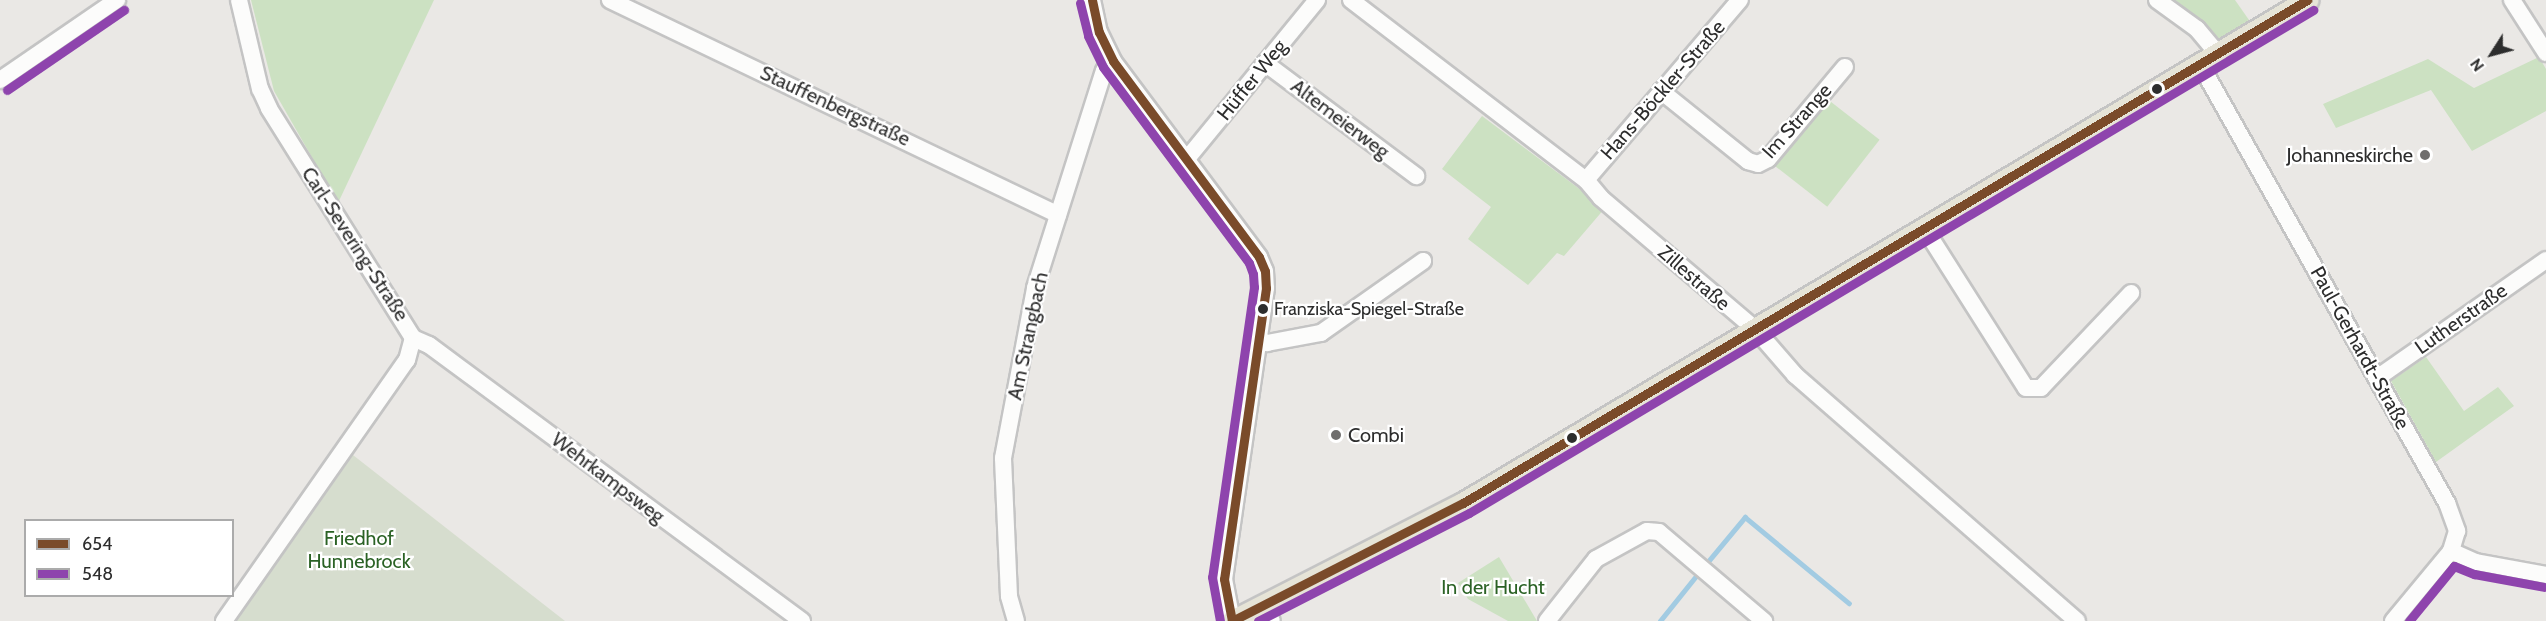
<!DOCTYPE html>
<html>
<head>
<meta charset="utf-8">
<style>
	body { margin:0 }
	#map { position:relative; width:2546px; height:621px; overflow:hidden; background:#eae8e5; font-family:Cabin,sans-serif }
	div>[style] { position:absolute }
	.green>* { inset:0; background:#cce1c2; transform-origin:0 0 }
	.cemetery>* { inset:0; background:#d6ddce }
	.stream>* { height:4.5px; margin:-2.25px; padding:0 2.25px; transform-origin:2.25px; border-radius:2.25px; background:#a2cbe2 }
	.roads { filter:drop-shadow(2px 0 #c4c4c4) drop-shadow(-2px 0 #c4c4c4) drop-shadow(0 2px #c4c4c4) drop-shadow(0 -2px #c4c4c4) }
	.minor>* { height:16px; margin:-8px; padding:0 8px; transform-origin:8px; border-radius:8px; background:#fcfcfb }
	.major>* { height:21px; margin:-10.5px; padding:0 10.5px; transform-origin:10.5px; border-radius:10.5px; background:#e6e4d7 }
	.bus-1>* { height:9px; margin:-4.5px; padding:0 4.5px; transform-origin:4.5px; border-radius:4.5px; background:#7a4b2a }
	.bus-2>* { height:9px; margin:-4.5px; padding:0 4.5px; transform-origin:4.5px; border-radius:4.5px; background:#8e44ad }
	.dots>* { width:16px; height:16px; translate:-50% -50%; box-sizing:border-box; border:3px solid #fff; border-radius:50% }
	span { translate:-50% -50%; white-space:nowrap; text-align:center; line-height:1.15; -webkit-text-stroke:4.5px #fff; paint-order:stroke }
	.bus-label { font-size:18px; color:#2d2d2d }
	.left { translate:0 -50%; text-align:left }
	.street-label { font-size:20px; color:#2d2d2d }
	.poi-label { font-size:20px; color:#2d2d2d }
	.right { translate:-100% -50%; text-align:right }
	.park-label { font-size:20px; color:#2b6225 }
	.legend { position:absolute; left:24px; top:519px; width:210px; height:78px; box-sizing:border-box; background:#fff; border:2px solid #ababab; margin:0; padding:8px 10px; list-style:none; font-size:18px; color:#2d2d2d }
	.legend li { display:flex; align-items:center; gap:12px; height:30px }
	.legend b { width:30px; border:2px solid #ababab }
	.north { position:absolute; left:2462px; top:24px; width:60px; height:60px; -webkit-text-stroke:4px #fff; paint-order:stroke; rotate:234deg; font-size:16px; font-weight:700; line-height:24px; text-align:center; color:#2d2d2d }
	.north::after { content:''; display:block; margin:auto; width:21px; height:27px; background:#2d2d2d; clip-path:polygon(50% 0,100% 100%,50% 72%,0 100%) }
</style>
</head>
<body>
<div id="map">
	<div class="green">
		<div style="clip-path:polygon(251px 0,434px 0,338px 203px,274px 91px)"></div>
		<div style="clip-path:polygon(2165px 0,2235px 0,2249px 20px,2218px 40px)"></div>
		<div style="clip-path:polygon(2539px 57px,2546px 69px,2546px 111px,2472px 151px,2431px 90px,2336px 128px,2323px 104px,2428px 59px,2474px 88px)"></div>
		<div style="left:1826px;top:98px;width:68px;height:85px;rotate:38deg"></div>
		<div style="clip-path:polygon(1482px 116px,1605px 208px,1564px 256px,1557px 253px,1528px 285px,1468px 239px,1491px 207px,1442px 169px)"></div>
		<div style="clip-path:polygon(2426px 357px,2464px 411px,2498px 387px,2514px 406px,2436px 462px,2391px 381px)"></div>
		<div style="clip-path:polygon(1499px 557px,1537px 621px,1508px 621px,1468px 599px,1458px 583px)"></div>
	</div>
	<div class="cemetery">
		<div style="clip-path:polygon(344px 448px,565px 621px,219px 621px)"></div>
	</div>
	<div class="stream">
		<div style="left:1706px;top:564px;width:61px;rotate:-50.3deg"></div>
		<div style="left:1745px;top:517px;width:135px;rotate:39.6deg"></div>
		<div style="left:1660px;top:621px;width:58px;rotate:-51.3deg"></div>
	</div>
	<div class="roads">
		<div class="minor">
			<div style="left:610px;top:0;width:497px;rotate:25.6deg"></div>
			<div style="left:1092px;top:0;width:33px;rotate:78deg"></div>
			<div style="left:1099px;top:32px;width:32px;rotate:64deg"></div>
			<div style="left:1113px;top:61px;width:244px;rotate:53.3deg"></div>
			<div style="left:1259px;top:257px;width:15px;rotate:67deg"></div>
			<div style="left:1265px;top:271px;width:17px;rotate:87deg"></div>
			<div style="left:1266px;top:288px;width:294px;rotate:98.2deg"></div>
			<div style="left:1224px;top:579px;width:43px;rotate:79.2deg"></div>
			<div style="left:1351px;top:0;width:296px;rotate:37.5deg"></div>
			<div style="left:1586px;top:180px;width:23px;rotate:50deg"></div>
			<div style="left:1601px;top:198px;width:204px;rotate:40.4deg"></div>
			<div style="left:1756px;top:330px;width:60px;rotate:49.1deg"></div>
			<div style="left:1795px;top:375px;width:374px;rotate:41.1deg"></div>
			<div style="left:2157px;top:0;width:49px;rotate:35.9deg"></div>
			<div style="left:2197px;top:29px;width:31px;rotate:50deg"></div>
			<div style="left:2512px;top:0;width:63px;rotate:57.3deg"></div>
			<div style="left:1265px;top:63px;width:189px;rotate:36.8deg"></div>
			<div style="left:2200px;top:64px;width:504px;rotate:60.64deg"></div>
			<div style="left:2447px;top:503px;width:30px;rotate:70deg"></div>
			<div style="left:2457px;top:531px;width:21px;rotate:107deg"></div>
			<div style="left:2451px;top:551px;width:91px;rotate:129.6deg"></div>
			<div style="left:0;top:80px;width:142px;rotate:-34.4deg"></div>
			<div style="left:1661px;top:91px;width:112px;rotate:38.8deg"></div>
			<div style="left:1748px;top:161px;width:10px;rotate:17deg"></div>
			<div style="left:1758px;top:164px;width:11px;rotate:-27deg"></div>
			<div style="left:1768px;top:159px;width:120px;rotate:-50.1deg"></div>
			<div style="left:1186px;top:160px;width:207px;rotate:-50.7deg"></div>
			<div style="left:1586px;top:180px;width:237px;rotate:-49.5deg"></div>
			<div style="left:1925px;top:229px;width:188px;rotate:57.6deg"></div>
			<div style="left:2026px;top:388px;width:15px"></div>
			<div style="left:2041px;top:388px;width:131px;rotate:-46.5deg"></div>
			<div style="left:413px;top:338px;width:17px;rotate:24deg"></div>
			<div style="left:429px;top:345px;width:464px;rotate:36.5deg"></div>
			<div style="left:1257px;top:339px;width:11px;rotate:22deg"></div>
			<div style="left:1267px;top:343px;width:55px;rotate:-10.5deg"></div>
			<div style="left:1321px;top:333px;width:125px;rotate:-35.2deg"></div>
			<div style="left:2377px;top:378px;width:206px;rotate:-34.9deg"></div>
			<div style="left:2451px;top:551px;width:27px;rotate:24deg"></div>
			<div style="left:2476px;top:562px;width:71px;rotate:10.5deg"></div>
			<div style="left:1263px;top:606px;width:17px;rotate:59deg"></div>
			<div style="left:224px;top:621px;width:319px;rotate:-55deg"></div>
			<div style="left:407px;top:360px;width:23px;rotate:-75deg"></div>
			<div style="left:413px;top:338px;width:271px;rotate:-122.1deg"></div>
			<div style="left:269px;top:108px;width:21px;rotate:-115deg"></div>
			<div style="left:260px;top:89px;width:91px;rotate:-103.3deg"></div>
			<div style="left:1016px;top:621px;width:26px;rotate:-106deg"></div>
			<div style="left:1009px;top:596px;width:138px;rotate:-92.5deg"></div>
			<div style="left:1003px;top:458px;width:173px;rotate:-79.3deg"></div>
			<div style="left:1035px;top:288px;width:228px;rotate:-72.4deg"></div>
			<div style="left:1104px;top:71px;width:13px;rotate:-48deg"></div>
			<div style="left:1547px;top:621px;width:79px;rotate:-51.7deg"></div>
			<div style="left:1596px;top:559px;width:58px;rotate:-28.8deg"></div>
			<div style="left:1647px;top:531px;width:12px;rotate:5deg"></div>
			<div style="left:1659px;top:532px;width:138px;rotate:40.3deg"></div>
		</div>
		<div class="major">
			<div style="left:1232px;top:621px;width:259px;rotate:-27.1deg"></div>
			<div style="left:1463px;top:503px;width:983px;rotate:-30.79deg"></div>
		</div>
	</div>
	<div class="bus-1">
		<div style="left:1092px;top:0;width:33px;rotate:78deg"></div>
		<div style="left:1099px;top:32px;width:32px;rotate:64deg"></div>
		<div style="left:1113px;top:61px;width:244px;rotate:53.3deg"></div>
		<div style="left:1259px;top:257px;width:15px;rotate:67deg"></div>
		<div style="left:1265px;top:271px;width:17px;rotate:87deg"></div>
		<div style="left:1266px;top:288px;width:294px;rotate:98.2deg"></div>
		<div style="left:1224px;top:579px;width:43px;rotate:79.2deg"></div>
		<div style="left:1232px;top:621px;width:259px;rotate:-27.1deg"></div>
		<div style="left:1463px;top:503px;width:983px;rotate:-30.79deg"></div>
	</div>
	<div class="bus-2">
		<div style="left:1080px;top:3px;width:34px;rotate:76deg"></div>
		<div style="left:1088px;top:36px;width:34px;rotate:64deg"></div>
		<div style="left:1103px;top:67px;width:244px;rotate:53.3deg"></div>
		<div style="left:1249px;top:263px;width:12px;rotate:70deg"></div>
		<div style="left:1253px;top:274px;width:13px;rotate:86deg"></div>
		<div style="left:1254px;top:287px;width:293px;rotate:98.2deg"></div>
		<div style="left:1212px;top:577px;width:45px;rotate:79.7deg"></div>
		<div style="left:7px;top:90px;width:142px;rotate:-34.4deg"></div>
		<div style="left:1258px;top:621px;width:237px;rotate:-27.1deg"></div>
		<div style="left:1469px;top:513px;width:983px;rotate:-30.79deg"></div>
		<div style="left:2409px;top:621px;width:71px;rotate:-50.7deg"></div>
		<div style="left:2454px;top:566px;width:22px;rotate:22deg"></div>
		<div style="left:2474px;top:574px;width:71px;rotate:10.5deg"></div>
	</div>
	<div class="dots">
		<div style="left:2157px;top:89px;background:#2d2d2d"></div>
		<div style="left:2425px;top:155px;background:#6f6e6d"></div>
		<div style="left:1263px;top:309px;background:#2d2d2d"></div>
		<div style="left:1336px;top:435px;background:#6f6e6d"></div>
		<div style="left:1572px;top:438px;background:#2d2d2d"></div>
	</div>
	<div class="bus-label">
		<span class="left" style="left:1274px;top:309px">Franziska-Spiegel-Straße</span>
	</div>
	<div class="street-label">
		<span style="left:1252px;top:80px;rotate:-51deg">Hüffer Weg</span>
		<span style="left:1663px;top:90px;rotate:-49deg">Hans-Böckler-Straße</span>
		<span style="left:835px;top:106px;rotate:25deg">Stauffenbergstraße</span>
		<span style="left:1340px;top:119px;rotate:37deg">Altemeierweg</span>
		<span style="left:1797px;top:121px;rotate:-48deg">Im Strange</span>
		<span style="left:355px;top:244px;rotate:57deg">Carl-Severing-Straße</span>
		<span style="left:1694px;top:278px;rotate:41deg">Zillestraße</span>
		<span style="left:2461px;top:319px;rotate:-35deg">Lutherstraße</span>
		<span style="left:1028px;top:336px;rotate:-78deg">Am Strangbach</span>
		<span style="left:2360px;top:348px;rotate:61deg">Paul-Gerhardt-Straße</span>
		<span style="left:608px;top:478px;rotate:37deg">Wehrkampsweg</span>
	</div>
	<div class="poi-label">
		<span class="right" style="left:2413px;top:155px">Johanneskirche</span>
		<span class="left" style="left:1348px;top:435px">Combi</span>
	</div>
	<div class="park-label">
		<span style="left:359px;top:550px">Friedhof<br>Hunnebrock</span>
		<span style="left:1493px;top:587px">In der Hucht</span>
	</div>
	<ul class="legend">
	<li><b style="height:8px;background:#7a4b2a"></b>654</li>
	<li><b style="height:8px;background:#8e44ad"></b>548</li>
	</ul>
	<div class="north">N</div>
</div>
</body>
</html>
